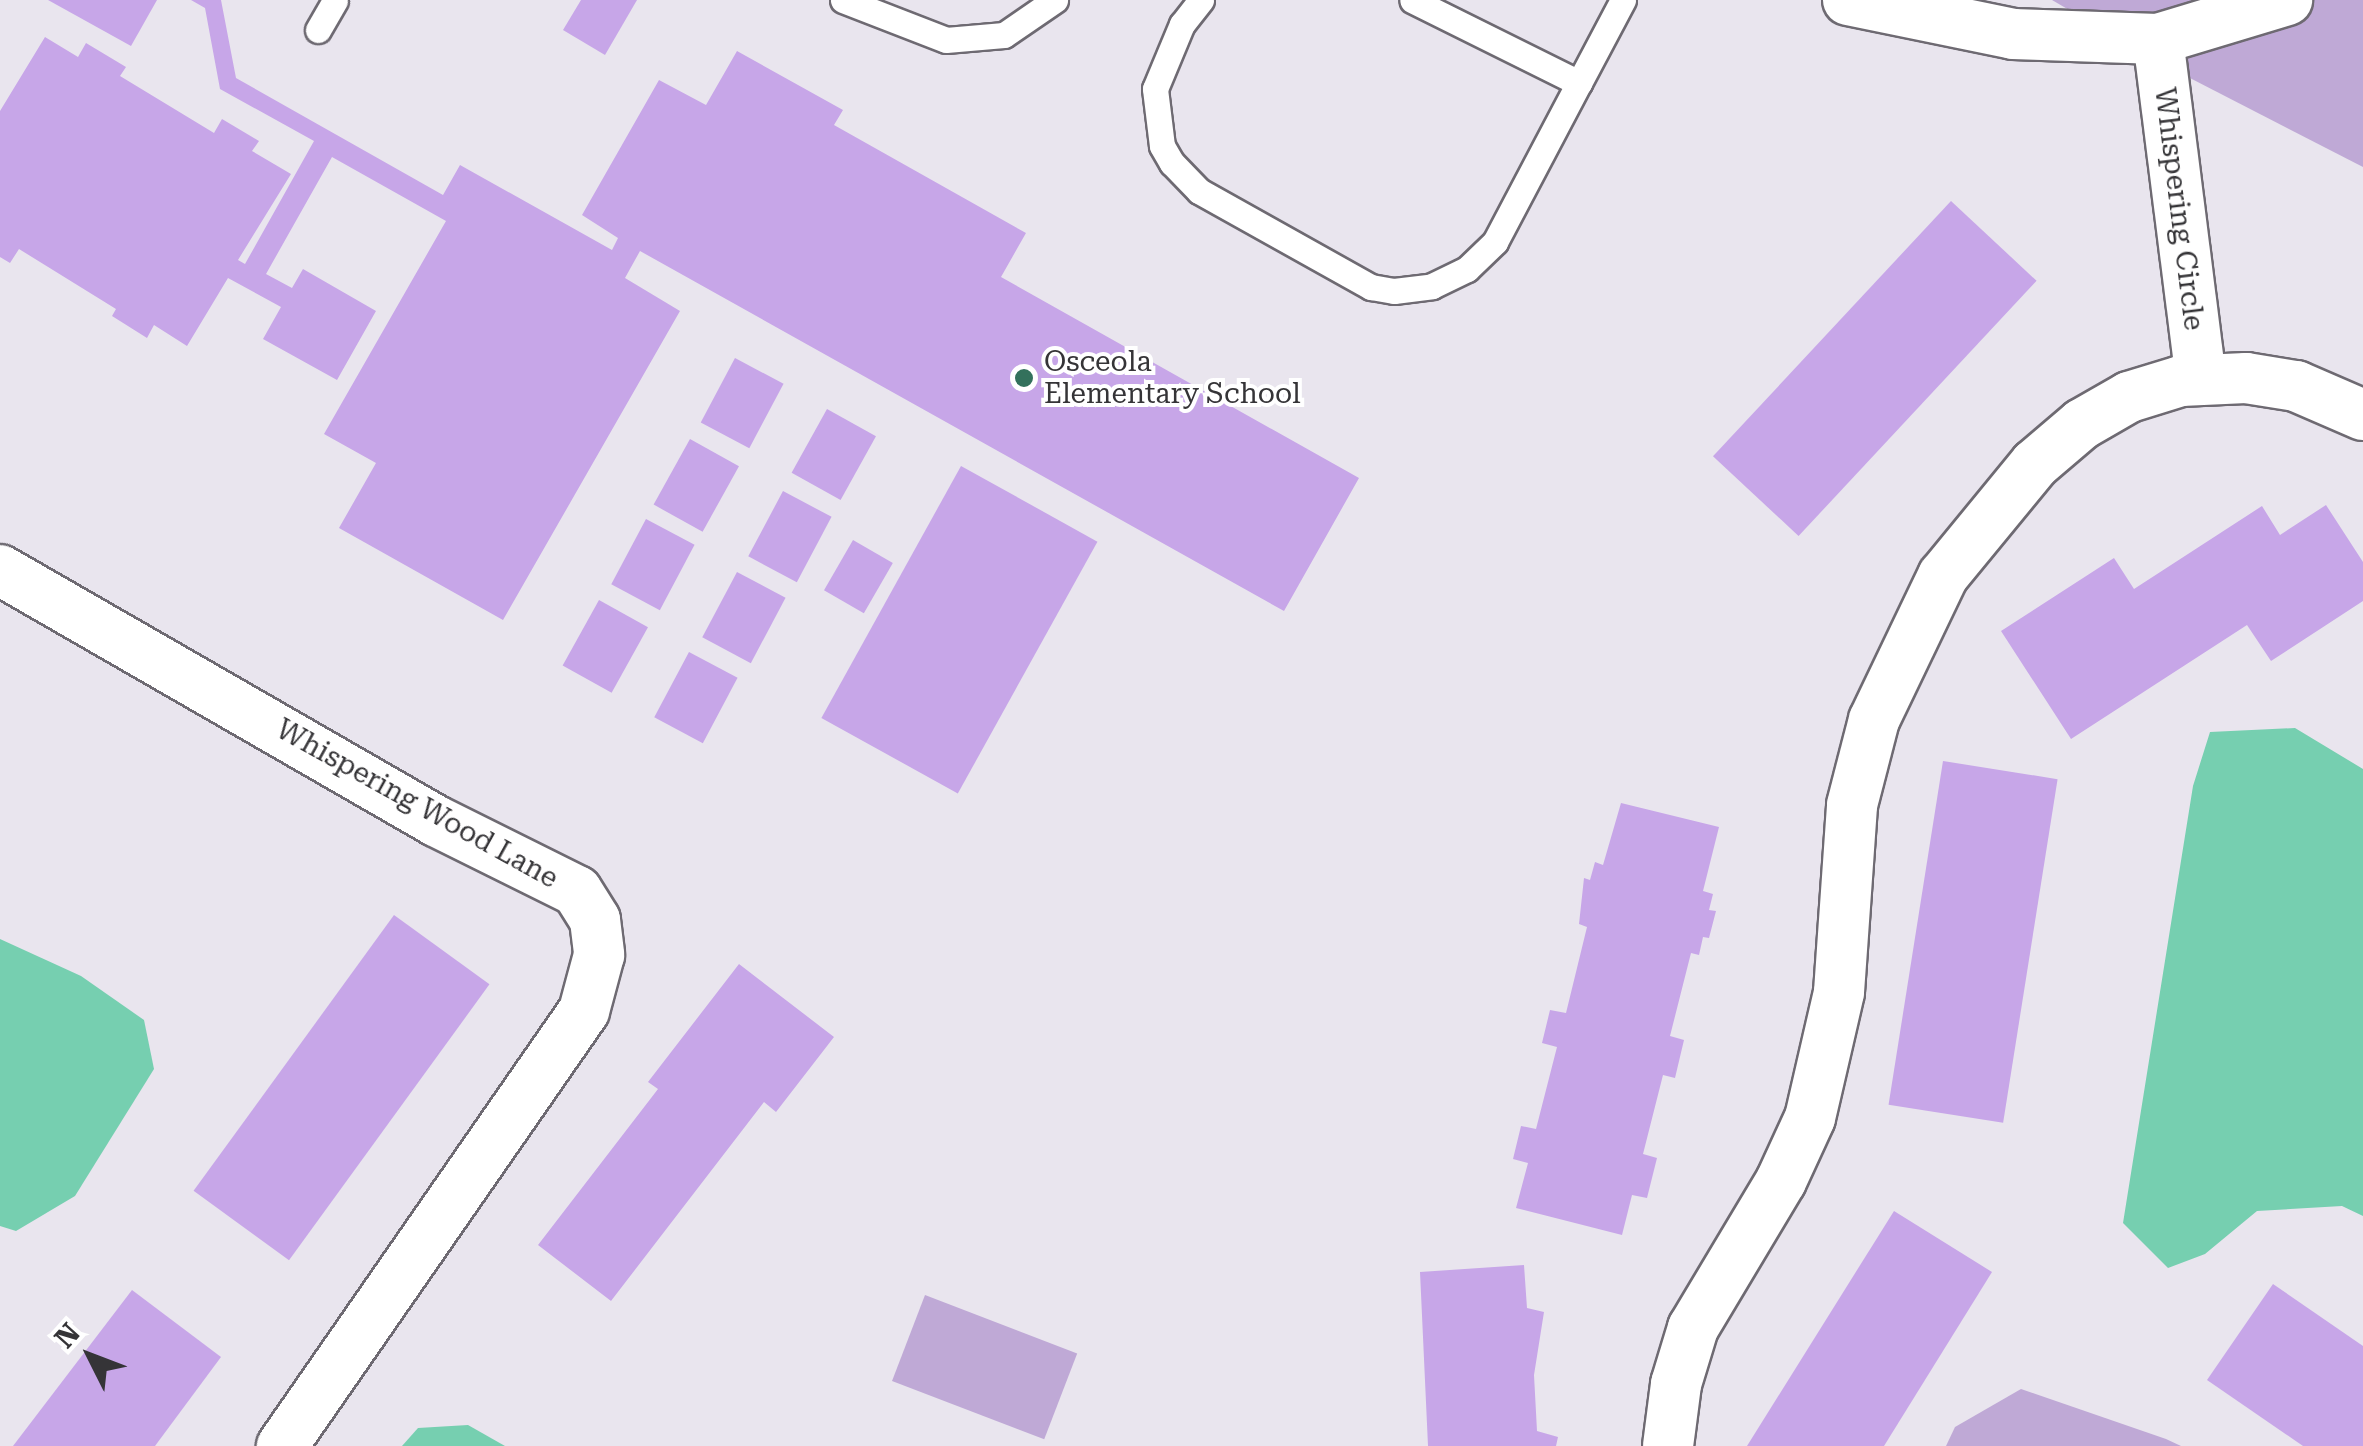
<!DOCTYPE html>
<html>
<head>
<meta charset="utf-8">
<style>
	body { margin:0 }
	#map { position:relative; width:2363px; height:1446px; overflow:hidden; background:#e9e5ee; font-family:"Roboto Serif",serif }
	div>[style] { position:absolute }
	.green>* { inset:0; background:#bfa9d6; transform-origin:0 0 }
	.water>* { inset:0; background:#76cfb0 }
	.building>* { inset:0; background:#c7a6e8; transform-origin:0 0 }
	.roads { filter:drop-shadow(2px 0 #6e6a72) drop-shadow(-2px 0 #6e6a72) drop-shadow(0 2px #6e6a72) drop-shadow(0 -2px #6e6a72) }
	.lane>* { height:25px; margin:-12.5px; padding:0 12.5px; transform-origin:12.5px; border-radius:12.5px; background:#fff }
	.street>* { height:50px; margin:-25px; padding:0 25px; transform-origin:25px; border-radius:25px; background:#fff }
	.dots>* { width:28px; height:28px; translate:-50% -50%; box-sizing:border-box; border:5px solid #fff; border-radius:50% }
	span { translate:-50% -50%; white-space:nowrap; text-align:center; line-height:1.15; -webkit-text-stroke:8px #fff; paint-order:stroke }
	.street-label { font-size:28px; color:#353437 }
	.poi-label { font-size:28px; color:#353437 }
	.left { translate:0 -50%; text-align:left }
	.north { position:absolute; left:40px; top:1306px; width:100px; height:100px; -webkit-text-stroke:8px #fff; paint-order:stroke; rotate:312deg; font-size:28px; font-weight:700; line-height:40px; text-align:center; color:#353437 }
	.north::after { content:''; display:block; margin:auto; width:35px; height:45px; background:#353437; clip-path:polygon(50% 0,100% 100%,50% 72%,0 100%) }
</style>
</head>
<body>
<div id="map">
	<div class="green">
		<div style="clip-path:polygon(2052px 0,2363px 0,2363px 167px,2153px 59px)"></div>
		<div style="left:925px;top:1295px;width:163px;height:92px;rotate:21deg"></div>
		<div style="clip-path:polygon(2021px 1389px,2166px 1439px,2181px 1446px,1946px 1446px,1955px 1427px)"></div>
	</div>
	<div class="water">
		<div style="clip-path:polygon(2295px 728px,2363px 769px,2363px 1216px,2342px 1206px,2257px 1211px,2205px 1254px,2168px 1268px,2123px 1223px,2193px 786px,2210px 732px)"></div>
		<div style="clip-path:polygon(0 939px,81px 976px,144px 1020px,154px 1069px,75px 1196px,16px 1231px,0 1226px)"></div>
		<div style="clip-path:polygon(468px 1425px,505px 1446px,402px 1446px,418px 1428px)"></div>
	</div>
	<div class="building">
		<div style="clip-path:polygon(48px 0,157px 0,131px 46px)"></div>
		<div style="clip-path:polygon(191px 0,221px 0,236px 78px,443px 195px,460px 165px,612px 250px,618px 238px,582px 215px,659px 80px,706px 105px,737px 51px,843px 110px,834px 125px,1026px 233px,1001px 277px,1359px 478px,1284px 611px,640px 251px,625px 278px,680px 311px,503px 620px,339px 528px,376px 463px,324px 434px,446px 221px,332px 157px,266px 274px,292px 288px,303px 269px,376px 311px,337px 380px,263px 339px,281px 307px,228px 278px,187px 346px,154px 325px,147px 338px,112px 316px,116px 309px,19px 249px,10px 263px,0 257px,0 111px,45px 37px,78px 57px,86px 43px,126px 67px,120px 76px,214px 133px,222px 119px,259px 141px,252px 151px,291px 174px,238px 260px,245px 264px,314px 141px,220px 89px,205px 8px)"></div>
		<div style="clip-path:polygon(581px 0,637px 0,605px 55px,563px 30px)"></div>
		<div style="left:1951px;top:201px;width:117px;height:349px;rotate:43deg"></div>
		<div style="left:735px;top:358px;width:55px;height:73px;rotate:28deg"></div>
		<div style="left:827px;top:409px;width:56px;height:73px;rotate:29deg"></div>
		<div style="left:690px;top:439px;width:56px;height:75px;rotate:29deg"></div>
		<div style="left:961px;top:466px;width:156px;height:288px;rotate:29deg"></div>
		<div style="left:783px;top:491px;width:55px;height:74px;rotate:28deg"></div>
		<div style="clip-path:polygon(2326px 505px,2363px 562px,2363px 601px,2271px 661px,2247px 625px,2071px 739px,2001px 631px,2114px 558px,2134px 589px,2262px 506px,2280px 535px)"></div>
		<div style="left:646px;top:519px;width:55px;height:74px;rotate:28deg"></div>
		<div style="left:853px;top:540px;width:46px;height:58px;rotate:30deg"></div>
		<div style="left:737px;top:572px;width:55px;height:74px;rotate:28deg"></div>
		<div style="left:599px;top:600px;width:56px;height:75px;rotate:29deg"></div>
		<div style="left:689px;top:652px;width:55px;height:74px;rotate:28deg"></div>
		<div style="left:1943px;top:761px;width:116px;height:348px;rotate:9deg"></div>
		<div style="clip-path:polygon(1621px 803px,1719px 827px,1703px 891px,1713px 894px,1709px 910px,1716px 911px,1709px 938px,1703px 937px,1699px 955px,1691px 953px,1670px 1036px,1684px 1040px,1675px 1078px,1663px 1075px,1643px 1154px,1657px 1158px,1647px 1198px,1632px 1195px,1622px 1235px,1516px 1208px,1528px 1163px,1513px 1159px,1521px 1126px,1536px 1129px,1557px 1047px,1542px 1043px,1550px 1010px,1566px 1013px,1587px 927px,1579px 924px,1584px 878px,1590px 880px,1595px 862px,1603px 865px)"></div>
		<div style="left:394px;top:915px;width:118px;height:341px;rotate:36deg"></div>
		<div style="clip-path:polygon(739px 964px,834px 1037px,776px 1112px,764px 1102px,611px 1301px,538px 1245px,658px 1089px,648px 1082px)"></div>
		<div style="clip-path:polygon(1894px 1211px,1992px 1272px,1884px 1446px,1747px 1446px)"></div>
		<div style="clip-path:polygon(1524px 1265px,1527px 1308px,1544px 1312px,1534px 1375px,1537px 1431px,1558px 1437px,1556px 1446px,1428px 1446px,1420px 1272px)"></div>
		<div style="clip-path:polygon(2273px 1284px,2363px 1346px,2363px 1446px,2303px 1446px,2207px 1380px)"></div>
		<div style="clip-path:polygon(132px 1290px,221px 1357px,155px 1446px,13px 1446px)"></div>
	</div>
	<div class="roads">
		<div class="lane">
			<div style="left:843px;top:0;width:110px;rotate:21.2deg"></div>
			<div style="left:946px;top:40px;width:58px;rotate:-4.9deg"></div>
			<div style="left:1004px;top:35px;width:62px;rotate:-34.5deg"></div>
			<div style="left:1201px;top:0;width:31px;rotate:128deg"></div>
			<div style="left:1182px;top:24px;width:70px;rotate:112.6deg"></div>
			<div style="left:1155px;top:89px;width:57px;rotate:83deg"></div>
			<div style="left:1162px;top:146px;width:20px;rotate:60deg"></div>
			<div style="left:1172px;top:163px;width:39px;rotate:46deg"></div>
			<div style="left:1199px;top:191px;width:197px;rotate:29.2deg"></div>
			<div style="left:1371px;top:287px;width:23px;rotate:10deg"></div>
			<div style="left:1394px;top:291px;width:38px;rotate:-7deg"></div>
			<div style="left:1432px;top:286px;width:39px;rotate:-26deg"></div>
			<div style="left:1467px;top:269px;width:39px;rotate:-44deg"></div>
			<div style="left:1495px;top:242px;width:180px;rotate:-62.2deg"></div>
			<div style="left:1579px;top:83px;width:186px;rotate:-153.6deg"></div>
			<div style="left:318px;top:30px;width:34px;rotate:-60deg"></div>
			<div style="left:1579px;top:83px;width:94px;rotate:-62.1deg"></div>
		</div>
		<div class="street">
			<div style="left:1848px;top:0;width:168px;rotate:11.6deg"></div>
			<div style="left:2013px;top:34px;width:145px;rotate:2deg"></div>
			<div style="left:2158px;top:39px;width:135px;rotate:-16.8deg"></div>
			<div style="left:2158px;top:39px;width:343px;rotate:82.8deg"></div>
			<div style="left:0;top:570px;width:503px;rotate:29.93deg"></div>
			<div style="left:436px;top:821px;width:157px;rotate:26.4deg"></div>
			<div style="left:577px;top:891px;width:34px;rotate:58deg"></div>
			<div style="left:595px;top:920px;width:35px;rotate:83deg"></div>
			<div style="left:599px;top:955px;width:58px;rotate:105deg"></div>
			<div style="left:584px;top:1011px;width:530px;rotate:124.77deg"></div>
			<div style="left:1668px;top:1446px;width:63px;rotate:-82.6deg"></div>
			<div style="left:1676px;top:1384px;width:59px;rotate:-73.1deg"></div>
			<div style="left:1693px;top:1328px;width:171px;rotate:-59.1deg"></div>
			<div style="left:1781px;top:1181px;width:69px;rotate:-65.3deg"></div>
			<div style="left:1810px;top:1118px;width:129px;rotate:-77deg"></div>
			<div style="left:1839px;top:992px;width:187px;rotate:-86deg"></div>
			<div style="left:1852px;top:805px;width:88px;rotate:-75.5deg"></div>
			<div style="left:1874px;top:720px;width:160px;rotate:-64.4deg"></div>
			<div style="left:1943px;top:576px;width:145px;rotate:-50.6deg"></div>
			<div style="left:2035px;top:464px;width:62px;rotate:-40.4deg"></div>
			<div style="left:2082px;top:424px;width:54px;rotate:-29.9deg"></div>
			<div style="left:2129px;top:397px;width:54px;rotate:-17.1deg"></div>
			<div style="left:2181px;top:381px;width:65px;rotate:-2.6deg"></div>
			<div style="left:2246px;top:378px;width:51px;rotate:9.1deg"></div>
			<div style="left:2296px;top:386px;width:73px;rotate:23.4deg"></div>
		</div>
	</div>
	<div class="dots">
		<div style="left:1024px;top:378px;background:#33715c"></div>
	</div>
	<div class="street-label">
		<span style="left:2179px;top:209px;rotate:83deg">Whispering Circle</span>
		<span style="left:417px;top:804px;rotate:29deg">Whispering Wood Lane</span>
	</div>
	<div class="poi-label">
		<span class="left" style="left:1044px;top:378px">Osceola<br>Elementary School</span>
	</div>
	<div class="north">N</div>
</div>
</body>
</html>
